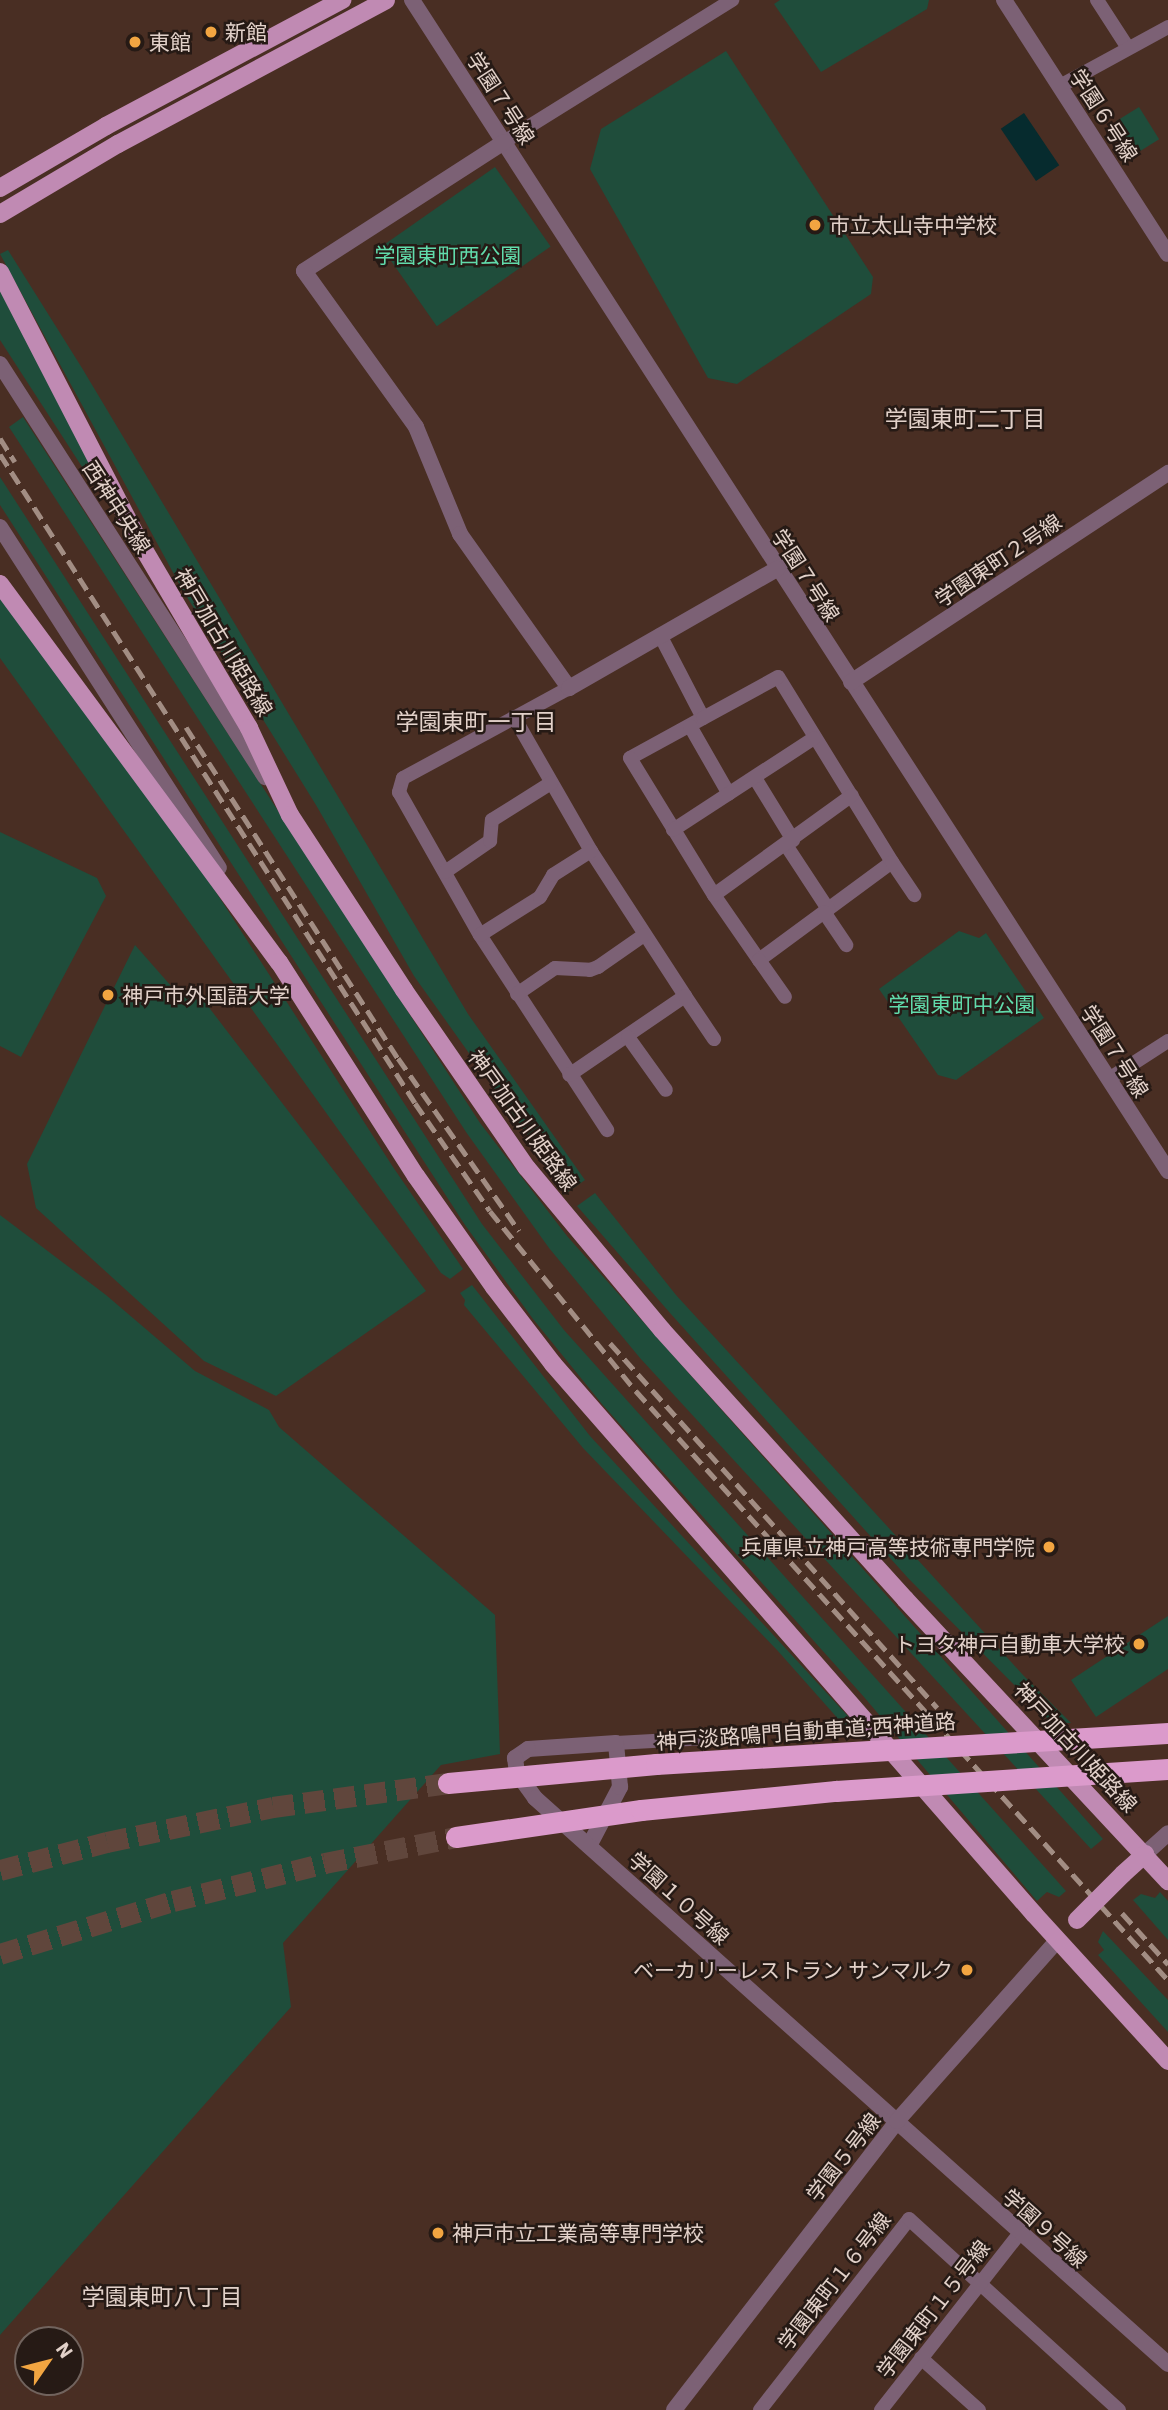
<!DOCTYPE html>
<html>
<head>
<meta charset="utf-8">
<style>
	body { margin:0 }
	#map { position:relative; width:1168px; height:2410px; overflow:hidden; background:#492e23; font-family:"IBM Plex Sans","Noto Sans JP",sans-serif }
	div>[style] { position:absolute }
	.green>* { inset:0; background:#1f4d3b; transform-origin:0 0 }
	.water>* { inset:0; background:#062b2e; transform-origin:0 0 }
	.motorway-tunnel>* { height:21px; margin-top:-10.5px; transform-origin:0; background:repeating-linear-gradient(90deg,#60463c 0 21px,transparent 0 31px) }
	.minor>* { height:14px; margin:-7px; padding:0 7px; transform-origin:7px; border-radius:7px; background:#7c6175 }
	.tertiary>* { height:16px; margin:-8px; padding:0 8px; transform-origin:8px; border-radius:8px; background:#7c6175 }
	.primary>* { height:18px; margin:-9px; padding:0 9px; transform-origin:9px; border-radius:9px; background:#c08ab3 }
	.rail>* { height:5px; margin-top:-2.5px; transform-origin:0; background:repeating-linear-gradient(90deg,#a28d83 0 14px,transparent 0 21px) }
	.primary-bridge>* { height:18px; margin:-9px; padding:0 9px; transform-origin:9px; border-radius:9px; background:#c08ab3 }
	.motorway-bridge>* { height:21px; margin:-10.5px; padding:0 10.5px; transform-origin:10.5px; border-radius:10.5px; background:#db9acb }
	.dots>* { width:19px; height:19px; translate:-50% -50%; box-sizing:border-box; border:4px solid #261a15; border-radius:50% }
	span { translate:-50% -50%; white-space:nowrap; text-align:center; line-height:1.15; -webkit-text-stroke:5px #261a15; paint-order:stroke }
	.poi-label { font-size:21px; color:#e2d1c9 }
	.left { translate:0 -50%; text-align:left }
	.right { translate:-100% -50%; text-align:right }
	.street-label { font-size:21px; color:#e2d1c9 }
	.park-label { font-size:21px; color:#61dbab }
	.neighbourhood-label { font-size:23px; color:#e2d1c9 }
	.north { position:absolute; left:14px; top:2326px; width:70px; height:70px; box-sizing:border-box; background:#261a15; border:2px solid #71635d; border-radius:50%; rotate:55deg; font-size:19px; font-weight:700; line-height:28px; text-align:center; color:#e2d1c9 }
	.north::after { content:''; display:block; margin:auto; width:24px; height:32px; background:#f2a541; clip-path:polygon(50% 0,100% 100%,50% 72%,0 100%) }
</style>
</head>
<body>
<div id="map">
	<div class="green">
		<div style="clip-path:polygon(780px 0,929px 0,927px 9px,821px 72px,774px 4px)"></div>
		<div style="clip-path:polygon(726px 51px,873px 277px,871px 294px,737px 384px,708px 378px,590px 169px,601px 129px)"></div>
		<div style="left:1139px;top:107px;width:38px;height:27px;rotate:58deg"></div>
		<div style="left:495px;top:167px;width:97px;height:139px;rotate:55deg"></div>
		<div style="clip-path:polygon(8px 250px,82px 368px,468px 1014px,585px 1180px,568px 1192px,414px 976px,316px 805px,182px 589px,0 254px)"></div>
		<div style="clip-path:polygon(0 288px,103px 486px,97px 490px,0 340px)"></div>
		<div style="clip-path:polygon(23px 417px,480px 1123px,567px 1236px,1103px 1839px,1091px 1849px,640px 1358px,549px 1248px,466px 1132px,9px 427px)"></div>
		<div style="clip-path:polygon(0 477px,482px 1224px,564px 1330px,1066px 1891px,1059px 1897px,1047px 1892px,1037px 1901px,864px 1697px,602px 1404px,533px 1319px,465px 1225px,0 505px)"></div>
		<div style="clip-path:polygon(0 597px,205px 875px,393px 1167px,463px 1269px,450px 1279px,441px 1273px,0 658px)"></div>
		<div style="clip-path:polygon(0 832px,97px 878px,106px 896px,21px 1057px,0 1046px)"></div>
		<div style="clip-path:polygon(959px 931px,979px 938px,986px 933px,1044px 1018px,956px 1080px,938px 1075px,879px 989px)"></div>
		<div style="clip-path:polygon(135px 945px,179px 995px,204px 1001px,426px 1291px,276px 1396px,204px 1361px,36px 1208px,27px 1164px)"></div>
		<div style="clip-path:polygon(595px 1193px,676px 1295px,1023px 1675px,1071px 1723px,1052px 1723px,908px 1578px,670px 1313px,577px 1206px)"></div>
		<div style="clip-path:polygon(0 1215px,106px 1295px,195px 1371px,269px 1410px,279px 1427px,495px 1615px,500px 1754px,441px 1765px,283px 1943px,291px 2007px,0 2335px)"></div>
		<div style="clip-path:polygon(472px 1285px,590px 1436px,868px 1738px,856px 1739px,777px 1650px,583px 1448px,464px 1305px,465px 1300px,460px 1293px)"></div>
		<div style="clip-path:polygon(1168px 1616px,1168px 1669px,1096px 1717px,1071px 1680px)"></div>
		<div style="clip-path:polygon(1160px 1892px,1168px 1901px,1168px 1940px,1133px 1900px,1141px 1894px,1155px 1898px)"></div>
		<div style="clip-path:polygon(1103px 1931px,1168px 2000px,1168px 2032px,1098px 1955px,1104px 1950px,1098px 1942px)"></div>
	</div>
	<div class="water">
		<div style="left:1024px;top:113px;width:63px;height:28px;rotate:56deg"></div>
	</div>
	<div class="motorway-tunnel">
		<div style="left:0;top:1870px;width:111px;rotate:-14.7deg"></div>
		<div style="left:107px;top:1842px;width:170px;rotate:-11.9deg"></div>
		<div style="left:273px;top:1807px;width:177px;rotate:-7.8deg"></div>
		<div style="left:0;top:1954px;width:181px;rotate:-17deg"></div>
		<div style="left:173px;top:1901px;width:157px;rotate:-14deg"></div>
		<div style="left:325px;top:1863px;width:134px;rotate:-11.2deg"></div>
	</div>
	<div class="minor">
		<div style="left:1097px;top:0;width:57px;rotate:57.1deg"></div>
		<div style="left:1060px;top:86px;width:123px;rotate:-28.6deg"></div>
		<div style="left:504px;top:142px;width:269px;rotate:-31.9deg"></div>
		<div style="left:660px;top:635px;width:93px;rotate:62.6deg"></div>
		<div style="left:703px;top:718px;width:83px;rotate:151.3deg"></div>
		<div style="left:630px;top:758px;width:161px;rotate:58.5deg"></div>
		<div style="left:714px;top:895px;width:79px;rotate:55.3deg"></div>
		<div style="left:759px;top:960px;width:165px;rotate:-36.4deg"></div>
		<div style="left:892px;top:862px;width:217px;rotate:-121.6deg"></div>
		<div style="left:778px;top:677px;width:85px;rotate:151.3deg"></div>
		<div style="left:569px;top:688px;width:189px;rotate:151.5deg"></div>
		<div style="left:403px;top:778px;width:15px;rotate:106deg"></div>
		<div style="left:399px;top:792px;width:164px;rotate:60.5deg"></div>
		<div style="left:480px;top:935px;width:233px;rotate:56.9deg"></div>
		<div style="left:514px;top:717px;width:155px;rotate:60.1deg"></div>
		<div style="left:591px;top:851px;width:173px;rotate:57deg"></div>
		<div style="left:685px;top:996px;width:140px;rotate:145.7deg"></div>
		<div style="left:690px;top:726px;width:78px;rotate:60.2deg"></div>
		<div style="left:755px;top:778px;width:73px;rotate:58.5deg"></div>
		<div style="left:673px;top:830px;width:168px;rotate:-33.1deg"></div>
		<div style="left:786px;top:845px;width:77px;rotate:56.7deg"></div>
		<div style="left:892px;top:862px;width:40px;rotate:56deg"></div>
		<div style="left:445px;top:872px;width:55px;rotate:-34.6deg"></div>
		<div style="left:490px;top:841px;width:21px;rotate:-85deg"></div>
		<div style="left:492px;top:820px;width:70px;rotate:-32.1deg"></div>
		<div style="left:714px;top:895px;width:170px;rotate:-35.9deg"></div>
		<div style="left:824px;top:912px;width:40px;rotate:56deg"></div>
		<div style="left:480px;top:935px;width:71px;rotate:-32.3deg"></div>
		<div style="left:540px;top:897px;width:26px;rotate:-59deg"></div>
		<div style="left:553px;top:875px;width:45px;rotate:-32.3deg"></div>
		<div style="left:759px;top:960px;width:45px;rotate:54.9deg"></div>
		<div style="left:517px;top:994px;width:46px;rotate:-34.4deg"></div>
		<div style="left:555px;top:968px;width:35px;rotate:3deg"></div>
		<div style="left:590px;top:970px;width:9px;rotate:-21deg"></div>
		<div style="left:598px;top:967px;width:56px;rotate:-34.8deg"></div>
		<div style="left:685px;top:996px;width:52px;rotate:56deg"></div>
		<div style="left:628px;top:1037px;width:65px;rotate:54.4deg"></div>
		<div style="left:1109px;top:1079px;width:70px;rotate:-32.8deg"></div>
		<div style="left:616px;top:1743px;width:92px;rotate:-3.1deg"></div>
		<div style="left:921px;top:2358px;width:78px;rotate:41.9deg"></div>
		<div style="left:760px;top:2410px;width:242px;rotate:-52deg"></div>
		<div style="left:909px;top:2219px;width:284px;rotate:42.3deg"></div>
		<div style="left:881px;top:2410px;width:224px;rotate:-51.9deg"></div>
	</div>
	<div class="tertiary">
		<div style="left:412px;top:0;width:1394px;rotate:57.15deg"></div>
		<div style="left:1004px;top:0;width:302px;rotate:57.2deg"></div>
		<div style="left:504px;top:142px;width:238px;rotate:147.2deg"></div>
		<div style="left:304px;top:271px;width:192px;rotate:54.3deg"></div>
		<div style="left:416px;top:427px;width:116px;rotate:67.6deg"></div>
		<div style="left:460px;top:534px;width:189px;rotate:54.7deg"></div>
		<div style="left:569px;top:688px;width:240px;rotate:-29.8deg"></div>
		<div style="left:0;top:364px;width:491px;rotate:57.3deg"></div>
		<div style="left:0;top:527px;width:405px;rotate:57.3deg"></div>
		<div style="left:851px;top:682px;width:380px;rotate:-33.4deg"></div>
		<div style="left:589px;top:1846px;width:67px;rotate:-62.3deg"></div>
		<div style="left:620px;top:1787px;width:44px;rotate:-95.2deg"></div>
		<div style="left:616px;top:1743px;width:88px;rotate:176.1deg"></div>
		<div style="left:528px;top:1749px;width:16px;rotate:145deg"></div>
		<div style="left:515px;top:1758px;width:15px;rotate:82deg"></div>
		<div style="left:517px;top:1773px;width:31px;rotate:54deg"></div>
		<div style="left:535px;top:1798px;width:849px;rotate:41.8deg"></div>
		<div style="left:1145px;top:1854px;width:31px;rotate:-42deg"></div>
		<div style="left:674px;top:2410px;width:365px;rotate:-52.3deg"></div>
		<div style="left:897px;top:2121px;width:241px;rotate:-48.4deg"></div>
	</div>
	<div class="primary">
		<div style="left:0;top:188px;width:123px;rotate:-30.3deg"></div>
		<div style="left:106px;top:126px;width:268px;rotate:-28.1deg"></div>
		<div style="left:0;top:214px;width:137px;rotate:-30.7deg"></div>
		<div style="left:118px;top:144px;width:304px;rotate:-28.2deg"></div>
		<div style="left:0;top:272px;width:297px;rotate:62.7deg"></div>
		<div style="left:136px;top:536px;width:223px;rotate:59.5deg"></div>
		<div style="left:249px;top:728px;width:96px;rotate:64.8deg"></div>
		<div style="left:290px;top:815px;width:209px;rotate:56.9deg"></div>
		<div style="left:404px;top:990px;width:216px;rotate:55.4deg"></div>
		<div style="left:527px;top:1168px;width:211px;rotate:50.2deg"></div>
		<div style="left:662px;top:1330px;width:363px;rotate:47.9deg"></div>
		<div style="left:905px;top:1599px;width:386px;rotate:47deg"></div>
		<div style="left:0;top:584px;width:470px;rotate:53.6deg"></div>
		<div style="left:279px;top:962px;width:254px;rotate:57.4deg"></div>
		<div style="left:416px;top:1176px;width:136px;rotate:54.9deg"></div>
		<div style="left:494px;top:1287px;width:97px;rotate:52.5deg"></div>
		<div style="left:553px;top:1364px;width:731px;rotate:48.83deg"></div>
		<div style="left:1034px;top:1914px;width:199px;rotate:47.6deg"></div>
		<div style="left:1123px;top:1874px;width:30px;rotate:-42deg"></div>
	</div>
	<div class="rail">
		<div style="left:0;top:438px;width:28px;rotate:58deg"></div>
		<div style="left:0;top:454px;width:770px;rotate:57.4deg"></div>
		<div style="left:415px;top:1103px;width:131px;rotate:55.2deg"></div>
		<div style="left:490px;top:1211px;width:232px;rotate:51deg"></div>
		<div style="left:636px;top:1391px;width:794px;rotate:47.91deg"></div>
		<div style="left:186px;top:727px;width:393px;rotate:57.4deg"></div>
		<div style="left:398px;top:1058px;width:211px;rotate:55deg"></div>
		<div style="left:610px;top:1343px;width:490px;rotate:48.1deg"></div>
		<div style="left:1122px;top:1913px;width:69px;rotate:48deg"></div>
	</div>
	<div class="primary-bridge">
		<div style="left:1077px;top:1920px;width:65px;rotate:-45deg"></div>
	</div>
	<div class="motorway-bridge">
		<div style="left:448px;top:1783px;width:209px;rotate:-5.2deg"></div>
		<div style="left:656px;top:1764px;width:513px;rotate:-3.46deg"></div>
		<div style="left:456px;top:1837px;width:187px;rotate:-8.3deg"></div>
		<div style="left:641px;top:1810px;width:196px;rotate:-5.6deg"></div>
		<div style="left:836px;top:1791px;width:333px;rotate:-3.8deg"></div>
	</div>
	<div class="dots">
		<div style="left:211px;top:32px;background:#f2a541"></div>
		<div style="left:135px;top:42px;background:#f2a541"></div>
		<div style="left:815px;top:225px;background:#f2a541"></div>
		<div style="left:108px;top:995px;background:#f2a541"></div>
		<div style="left:1049px;top:1547px;background:#f2a541"></div>
		<div style="left:1139px;top:1644px;background:#f2a541"></div>
		<div style="left:967px;top:1970px;background:#f2a541"></div>
		<div style="left:438px;top:2233px;background:#f2a541"></div>
	</div>
	<div class="poi-label">
		<span class="left" style="left:225px;top:32px">新館</span>
		<span class="left" style="left:149px;top:42px">東館</span>
		<span class="left" style="left:829px;top:225px">市立太山寺中学校</span>
		<span class="left" style="left:122px;top:995px">神戸市外国語大学</span>
		<span class="right" style="left:1035px;top:1547px">兵庫県立神戸高等技術専門学院</span>
		<span class="right" style="left:1125px;top:1644px">トヨタ神戸自動車大学校</span>
		<span class="right" style="left:953px;top:1970px">ベーカリーレストラン サンマルク</span>
		<span class="left" style="left:452px;top:2233px">神戸市立工業高等専門学校</span>
	</div>
	<div class="street-label">
		<span style="left:501px;top:98px;rotate:57deg">学園７号線</span>
		<span style="left:1104px;top:115px;rotate:57deg">学園６号線</span>
		<span style="left:117px;top:507px;rotate:57deg">西神中央線</span>
		<span style="left:998px;top:560px;rotate:-34deg">学園東町２号線</span>
		<span style="left:806px;top:575px;rotate:57deg">学園７号線</span>
		<span style="left:224px;top:642px;rotate:59deg">神戸加古川姫路線</span>
		<span style="left:1115px;top:1051px;rotate:57deg">学園７号線</span>
		<span style="left:523px;top:1120px;rotate:54deg">神戸加古川姫路線</span>
		<span style="left:806px;top:1731px;rotate:-4deg">神戸淡路鳴門自動車道;西神道路</span>
		<span style="left:1076px;top:1747px;rotate:47deg">神戸加古川姫路線</span>
		<span style="left:679px;top:1898px;rotate:42deg">学園１０号線</span>
		<span style="left:843px;top:2157px;rotate:-52deg">学園５号線</span>
		<span style="left:1045px;top:2228px;rotate:42deg">学園９号線</span>
		<span style="left:834px;top:2281px;rotate:-52deg">学園東町１６号線</span>
		<span style="left:933px;top:2309px;rotate:-52deg">学園東町１５号線</span>
	</div>
	<div class="park-label">
		<span style="left:448px;top:255px">学園東町西公園</span>
		<span style="left:962px;top:1004px">学園東町中公園</span>
	</div>
	<div class="neighbourhood-label">
		<span style="left:965px;top:418px">学園東町二丁目</span>
		<span style="left:476px;top:721px">学園東町一丁目</span>
		<span style="left:162px;top:2296px">学園東町八丁目</span>
	</div>
	<div class="north">N</div>
</div>
</body>
</html>
